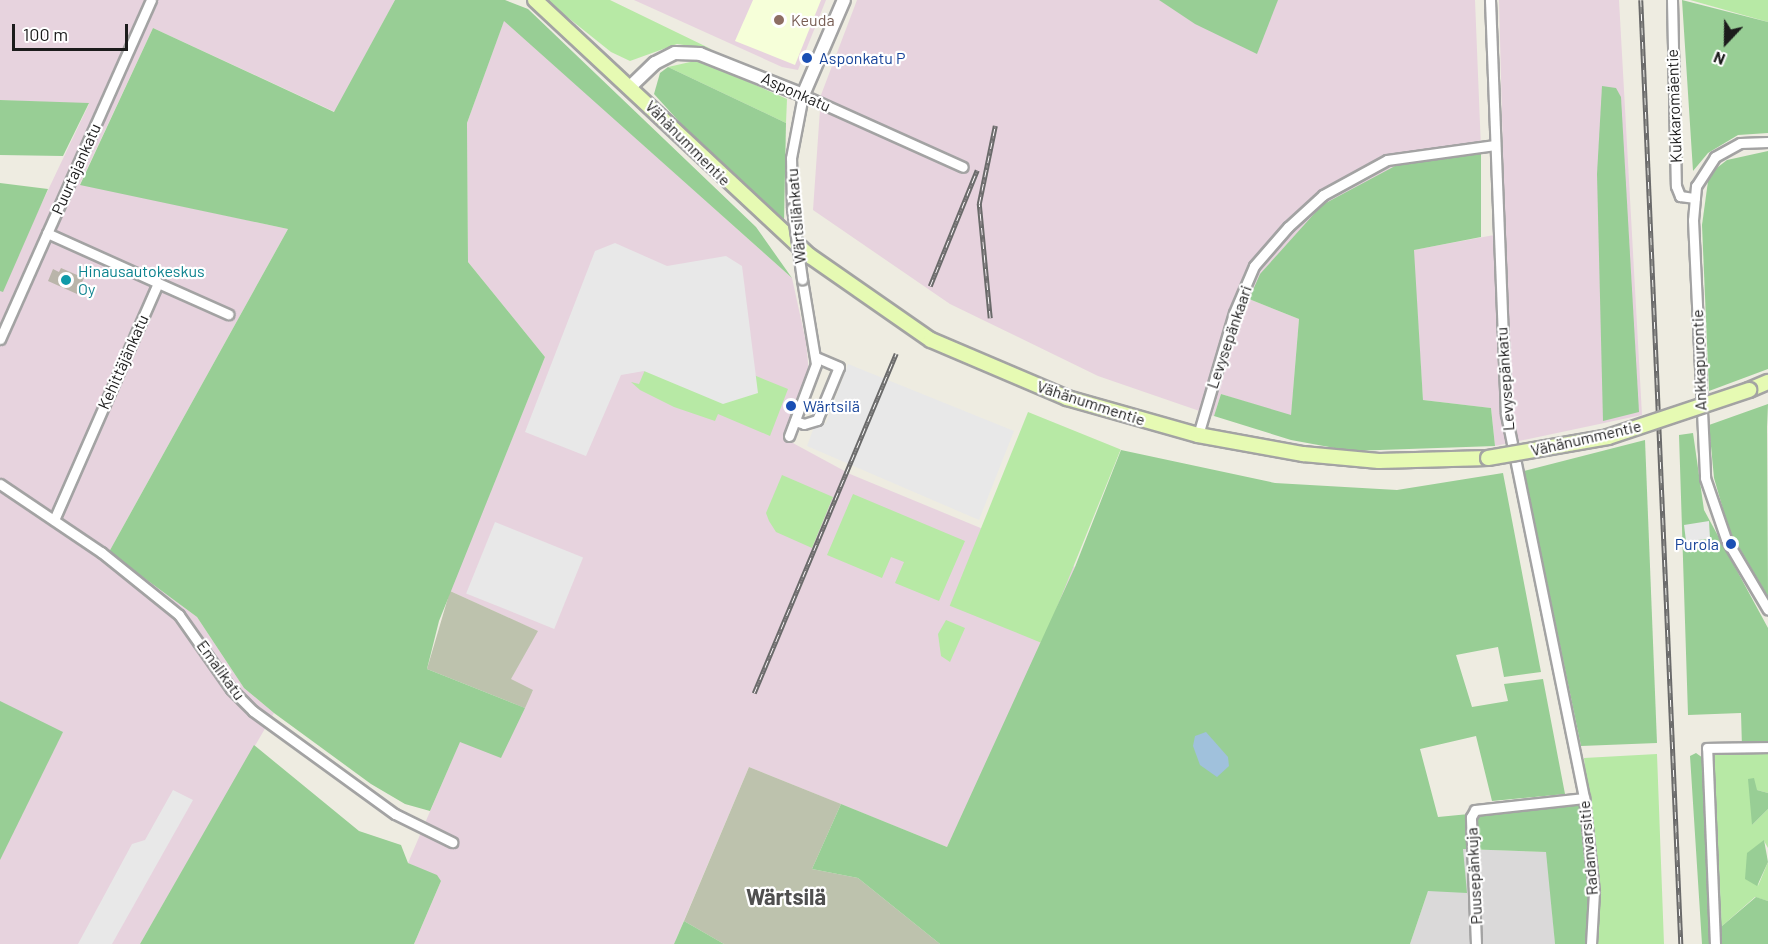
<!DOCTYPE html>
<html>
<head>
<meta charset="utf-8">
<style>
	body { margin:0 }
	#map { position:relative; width:1768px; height:944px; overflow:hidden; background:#eeece1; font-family:Barlow,sans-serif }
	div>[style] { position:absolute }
	.residential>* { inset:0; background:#dad9d9 }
	.industrial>* { inset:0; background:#e7d3de }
	.education>* { inset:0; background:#f6ffd9 }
	.construction>* { inset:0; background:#bdc2ad }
	.grass>* { inset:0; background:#b7e9a5; transform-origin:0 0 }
	.forest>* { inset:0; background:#98ce95 }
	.parking>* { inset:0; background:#e8e8e8; transform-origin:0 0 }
	.water>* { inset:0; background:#a0c1dc }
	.building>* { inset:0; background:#bab5aa }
	.roads { filter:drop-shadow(2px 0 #a3a3a3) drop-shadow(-2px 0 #a3a3a3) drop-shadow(0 2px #a3a3a3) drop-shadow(0 -2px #a3a3a3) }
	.minor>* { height:9px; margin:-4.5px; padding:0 4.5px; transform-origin:4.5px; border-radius:4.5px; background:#fff }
	.tertiary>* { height:12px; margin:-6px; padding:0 6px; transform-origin:6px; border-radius:6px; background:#fff }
	.secondary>* { height:14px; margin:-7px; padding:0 7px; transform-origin:7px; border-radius:7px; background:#e6fab3 }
	.rail>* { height:4.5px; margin-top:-2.25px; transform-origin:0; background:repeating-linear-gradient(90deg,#fff 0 7px,#6a6a6a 0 14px); box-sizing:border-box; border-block:2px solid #6a6a6a }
	.bridges { filter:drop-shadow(2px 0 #a3a3a3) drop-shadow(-2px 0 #a3a3a3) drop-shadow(0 2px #a3a3a3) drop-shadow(0 -2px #a3a3a3) }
	.minor-bridge>* { height:9px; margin:-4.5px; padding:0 4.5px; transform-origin:4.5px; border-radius:4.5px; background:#fff }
	.secondary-bridge>* { height:14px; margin:-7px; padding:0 7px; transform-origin:7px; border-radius:7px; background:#e6fab3 }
	.dots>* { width:16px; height:16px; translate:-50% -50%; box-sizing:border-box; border:3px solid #fff; border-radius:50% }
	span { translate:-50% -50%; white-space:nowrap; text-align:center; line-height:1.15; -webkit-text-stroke:4.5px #fff; paint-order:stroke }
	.education-label { font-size:16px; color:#785e54 }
	.left { translate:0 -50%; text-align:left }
	.transit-label { font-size:16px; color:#164399 }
	.right { translate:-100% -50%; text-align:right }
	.street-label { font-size:16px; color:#1c1c1c }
	.culture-label { font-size:16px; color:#0d838f }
	.district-label { font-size:22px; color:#4f4f4f; font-weight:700 }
	.north { position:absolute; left:1696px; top:12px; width:60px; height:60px; -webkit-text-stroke:4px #fff; paint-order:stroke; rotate:202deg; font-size:16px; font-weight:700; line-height:24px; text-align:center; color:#1c1c1c }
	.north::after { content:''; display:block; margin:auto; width:21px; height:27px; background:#1c1c1c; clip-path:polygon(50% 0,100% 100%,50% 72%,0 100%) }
	.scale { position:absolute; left:12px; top:24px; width:116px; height:27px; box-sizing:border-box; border:3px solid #1c1c1c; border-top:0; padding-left:8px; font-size:18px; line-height:21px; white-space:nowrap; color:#1c1c1c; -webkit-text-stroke:4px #fff; paint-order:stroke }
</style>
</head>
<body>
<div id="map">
	<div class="residential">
		<div style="clip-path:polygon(1463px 849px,1547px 852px,1555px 944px,1410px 944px,1428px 891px)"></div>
	</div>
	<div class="industrial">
		<div style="clip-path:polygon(0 0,395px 0,335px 112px,153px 28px,80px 184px,288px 229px,109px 552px,197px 617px,244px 688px,274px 713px,140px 944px,0 944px,0 291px,89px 104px,0 100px)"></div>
		<div style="clip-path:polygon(634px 0,826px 0,798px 70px,782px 67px)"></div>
		<div style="clip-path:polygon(857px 0,1475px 0,1481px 149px,1249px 299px,1299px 319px,1291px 416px,1221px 394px,1214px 416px,1098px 376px,950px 304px,813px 210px,821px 95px)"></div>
		<div style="clip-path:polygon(1499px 0,1619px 0,1642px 415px,1495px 446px,1491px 408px,1423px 400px,1413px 250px,1505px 233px)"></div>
		<div style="clip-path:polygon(504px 20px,792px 278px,806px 342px,811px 393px,791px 442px,850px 474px,1075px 567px,1046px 640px,947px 847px,749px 767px,674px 944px,414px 944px,441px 881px,408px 863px,460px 741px,533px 691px,510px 680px,537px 631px,450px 591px,545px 357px,468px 262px,467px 123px)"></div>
	</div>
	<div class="education">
		<div style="clip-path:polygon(753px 0,821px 0,795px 65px,735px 41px)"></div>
	</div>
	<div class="construction">
		<div style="clip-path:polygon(450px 591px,538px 631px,511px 679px,533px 690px,525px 708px,427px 669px)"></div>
		<div style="clip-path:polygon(749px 767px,841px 804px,812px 869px,858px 878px,940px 944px,724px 944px,684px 921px)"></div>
	</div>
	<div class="grass">
		<div style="clip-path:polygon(546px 0,610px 0,711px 49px,677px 44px,630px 61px,611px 52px)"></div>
		<div style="clip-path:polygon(1690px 0,1768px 0,1768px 22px)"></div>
		<div style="clip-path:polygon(699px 60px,787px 99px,786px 123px,668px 67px)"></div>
		<div style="clip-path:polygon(650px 358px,739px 369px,788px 389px,770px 436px,718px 414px,715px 421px,674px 407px,640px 390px,631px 382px,639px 384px)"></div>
		<div style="left:1028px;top:412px;width:100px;height:209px;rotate:22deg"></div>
		<div style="clip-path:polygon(782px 475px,833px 497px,812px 548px,776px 532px,769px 521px,766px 513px)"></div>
		<div style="clip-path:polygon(853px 494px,965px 541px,939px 601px,895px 583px,904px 562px,891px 557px,882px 578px,827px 555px)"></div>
		<div style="clip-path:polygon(946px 620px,965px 628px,950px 662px,941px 656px,938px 634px)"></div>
		<div style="clip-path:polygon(1713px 751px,1768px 751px,1768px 793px,1757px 790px,1752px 825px,1768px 809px,1768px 848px,1764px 841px,1758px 886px,1768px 862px,1768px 901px,1755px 897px,1722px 926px)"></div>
		<div style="clip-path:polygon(1657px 754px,1664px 944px,1594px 944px,1597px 893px,1584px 758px)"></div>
	</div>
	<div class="forest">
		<div style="clip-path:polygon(395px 0,505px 0,528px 9px,756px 227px,792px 278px,504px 21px,467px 123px,468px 262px,545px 357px,439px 621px,427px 669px,525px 708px,501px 758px,460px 742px,430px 811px,405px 804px,371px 784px,274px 713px,244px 688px,197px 617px,109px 552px,288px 229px,80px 185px,153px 28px,334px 112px)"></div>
		<div style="clip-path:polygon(1159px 0,1278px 0,1257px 54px,1195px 24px)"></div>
		<div style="clip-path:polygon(1682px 0,1768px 22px,1768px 133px,1738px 135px,1708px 153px,1693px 171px)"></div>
		<div style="clip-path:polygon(668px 67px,786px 123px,784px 222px,727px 174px,654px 94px,660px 73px)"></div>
		<div style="clip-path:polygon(1602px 86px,1616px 88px,1621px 97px,1639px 412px,1603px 421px,1597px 174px)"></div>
		<div style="clip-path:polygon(0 100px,89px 103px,63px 156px,0 155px)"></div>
		<div style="clip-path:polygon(1481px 149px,1481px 237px,1414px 250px,1423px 400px,1491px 408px,1495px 446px,1351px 451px,1291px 440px,1214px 416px,1221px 394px,1291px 415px,1299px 319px,1249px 299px,1260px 274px,1322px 205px,1395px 166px)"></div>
		<div style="clip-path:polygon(1768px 151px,1768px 369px,1709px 391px,1702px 225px,1709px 174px,1727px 160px)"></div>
		<div style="clip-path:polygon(0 183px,48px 189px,3px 292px,0 291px)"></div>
		<div style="clip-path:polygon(1768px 404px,1767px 427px,1768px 597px,1729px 530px,1714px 478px,1709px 425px)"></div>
		<div style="clip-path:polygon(1693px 433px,1704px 510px,1768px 628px,1768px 751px,1713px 752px,1722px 926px,1756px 897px,1768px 901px,1768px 944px,1702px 944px,1690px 756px,1696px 753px,1703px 758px,1708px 750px,1742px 748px,1741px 713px,1688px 715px,1679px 435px)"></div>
		<div style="clip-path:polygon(1645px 440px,1657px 743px,1581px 746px,1524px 471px)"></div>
		<div style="clip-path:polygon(1121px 450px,1275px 483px,1397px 490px,1503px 473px,1541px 672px,1504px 677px,1498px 647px,1456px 655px,1472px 707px,1508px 701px,1504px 684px,1543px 679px,1565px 794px,1492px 801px,1476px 736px,1420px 749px,1438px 817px,1581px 803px,1590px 892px,1587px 944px,1555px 944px,1546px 852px,1463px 849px,1467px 893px,1428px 891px,1410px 944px,940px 944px,858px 878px,812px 869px,841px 804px,947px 847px,1075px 567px)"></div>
		<div style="clip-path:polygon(0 701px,63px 732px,0 860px)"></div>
		<div style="clip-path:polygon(254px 745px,359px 831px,401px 845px,408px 863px,437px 875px,441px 881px,414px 944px,140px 944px)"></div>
		<div style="clip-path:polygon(1754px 778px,1757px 790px,1768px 793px,1768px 809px,1752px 825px,1748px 779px)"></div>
		<div style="clip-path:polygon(1764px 840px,1768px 862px,1757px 886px,1745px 879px,1747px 853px)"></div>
		<div style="clip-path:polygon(684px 921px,724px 944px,674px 944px)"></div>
	</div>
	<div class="parking">
		<div style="clip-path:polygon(615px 243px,667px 266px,726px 256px,742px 266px,758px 393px,723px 404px,644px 371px,621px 375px,586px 456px,525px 432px,595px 251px)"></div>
		<div style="clip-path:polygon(848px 364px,1014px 431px,979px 520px,807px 446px,814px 427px,826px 423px)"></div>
		<div style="clip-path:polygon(1709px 521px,1710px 539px,1686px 541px,1684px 525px)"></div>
		<div style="left:495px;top:522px;width:95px;height:77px;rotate:22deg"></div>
		<div style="clip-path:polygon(173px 790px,193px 800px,112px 944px,78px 944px,132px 844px,145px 840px)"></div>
	</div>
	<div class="water">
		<div style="clip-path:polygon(1206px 732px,1228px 757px,1229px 766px,1217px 777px,1200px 765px,1193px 746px,1195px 736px)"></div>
	</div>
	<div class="building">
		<div style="clip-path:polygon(61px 268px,84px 278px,77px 294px,48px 281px,53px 269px,59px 272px)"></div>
	</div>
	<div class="roads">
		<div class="minor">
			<div style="left:1490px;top:0;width:414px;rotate:87.8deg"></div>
			<div style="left:1506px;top:414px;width:392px;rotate:78.5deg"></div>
			<div style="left:1584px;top:798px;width:95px;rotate:83.9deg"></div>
			<div style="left:1594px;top:892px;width:52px;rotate:93.3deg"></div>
			<div style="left:1672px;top:0;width:186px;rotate:88.8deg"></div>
			<div style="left:1676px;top:186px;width:11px;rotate:68deg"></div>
			<div style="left:1680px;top:196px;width:15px;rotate:8deg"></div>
			<div style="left:1768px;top:142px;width:28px;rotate:178deg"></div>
			<div style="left:1740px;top:143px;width:29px;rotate:151deg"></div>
			<div style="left:1715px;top:157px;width:35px;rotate:123deg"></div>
			<div style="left:1696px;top:186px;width:34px;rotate:95deg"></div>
			<div style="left:1693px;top:220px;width:258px;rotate:87.3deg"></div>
			<div style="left:1705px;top:478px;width:65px;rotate:71deg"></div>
			<div style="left:1726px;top:539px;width:82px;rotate:59.4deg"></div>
			<div style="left:792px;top:208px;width:50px;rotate:-91.1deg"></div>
			<div style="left:791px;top:158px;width:64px;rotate:-79.2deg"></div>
			<div style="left:803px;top:95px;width:175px;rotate:24.2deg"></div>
			<div style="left:47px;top:233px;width:122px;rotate:24.2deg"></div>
			<div style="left:158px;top:283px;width:259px;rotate:113.7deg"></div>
			<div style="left:158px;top:283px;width:77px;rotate:23.9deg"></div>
			<div style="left:0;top:339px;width:371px;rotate:-66deg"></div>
			<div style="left:795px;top:421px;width:9px;rotate:18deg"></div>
			<div style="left:804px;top:424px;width:14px;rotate:-17deg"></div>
			<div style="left:817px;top:420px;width:57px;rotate:-67.5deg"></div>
			<div style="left:839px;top:367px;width:25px;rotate:-157deg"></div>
			<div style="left:1198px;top:435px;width:127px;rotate:-73.6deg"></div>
			<div style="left:1234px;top:313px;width:51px;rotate:-66.9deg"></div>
			<div style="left:1254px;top:266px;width:52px;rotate:-48.9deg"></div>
			<div style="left:1288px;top:227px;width:47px;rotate:-42.4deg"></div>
			<div style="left:1323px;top:195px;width:73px;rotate:-28.7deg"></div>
			<div style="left:1387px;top:160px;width:109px;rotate:-7.9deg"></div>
			<div style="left:789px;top:436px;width:77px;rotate:-69.4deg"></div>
			<div style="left:816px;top:364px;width:86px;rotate:-99.4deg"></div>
			<div style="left:0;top:484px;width:122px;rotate:34deg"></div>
			<div style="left:101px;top:552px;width:100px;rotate:38.9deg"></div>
			<div style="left:179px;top:615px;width:90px;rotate:54.9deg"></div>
			<div style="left:231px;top:689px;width:31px;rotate:45deg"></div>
			<div style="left:253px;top:711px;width:175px;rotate:36deg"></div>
			<div style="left:395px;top:814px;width:64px;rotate:26.2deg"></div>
			<div style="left:1476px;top:944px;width:127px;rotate:-92.3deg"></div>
			<div style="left:1471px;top:817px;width:8px;rotate:-60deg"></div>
			<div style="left:1475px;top:810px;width:110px;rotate:-6.3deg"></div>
			<div style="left:1715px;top:944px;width:196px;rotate:-92.3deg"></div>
			<div style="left:1707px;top:748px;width:61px;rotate:-0.9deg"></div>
		</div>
		<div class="tertiary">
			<div style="left:631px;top:86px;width:33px;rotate:-44deg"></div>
			<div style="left:655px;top:63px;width:22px;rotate:-27deg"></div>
			<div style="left:675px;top:53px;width:25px;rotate:2deg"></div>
			<div style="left:700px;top:54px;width:111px;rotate:21.7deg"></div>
			<div style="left:803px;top:95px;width:103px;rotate:-66.7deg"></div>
		</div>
		<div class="secondary">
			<div style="left:535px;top:0;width:376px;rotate:43deg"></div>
			<div style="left:810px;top:256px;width:147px;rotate:34.8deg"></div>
			<div style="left:931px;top:340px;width:148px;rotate:23.1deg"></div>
			<div style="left:1067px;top:398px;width:136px;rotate:15.8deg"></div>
			<div style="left:1198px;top:435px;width:107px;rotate:10.3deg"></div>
			<div style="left:1303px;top:454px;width:76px;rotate:5.3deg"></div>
			<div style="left:1379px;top:461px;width:109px;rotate:-1.6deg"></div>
			<div style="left:1749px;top:390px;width:21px;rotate:-23deg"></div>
		</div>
	</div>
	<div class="rail">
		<div style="left:1641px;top:0;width:945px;rotate:87.57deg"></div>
		<div style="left:930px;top:286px;width:125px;rotate:-67.9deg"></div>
		<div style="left:990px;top:318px;width:115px;rotate:-95.5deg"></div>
		<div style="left:979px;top:204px;width:80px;rotate:-78.4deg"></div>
		<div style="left:754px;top:693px;width:368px;rotate:-67.3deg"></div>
	</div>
	<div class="bridges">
		<div class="minor-bridge">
			<div style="left:792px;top:208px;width:72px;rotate:82deg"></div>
		</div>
		<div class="secondary-bridge">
			<div style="left:1488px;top:458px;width:122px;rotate:-9.9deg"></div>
			<div style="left:1608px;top:437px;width:149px;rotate:-18.4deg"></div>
		</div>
	</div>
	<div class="dots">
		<div style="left:779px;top:20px;background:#8d6e63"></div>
		<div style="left:807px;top:58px;background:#1a4fb4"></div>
		<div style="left:66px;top:280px;background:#0f9aa8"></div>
		<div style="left:791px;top:406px;background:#1a4fb4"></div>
		<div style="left:1731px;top:544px;background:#1a4fb4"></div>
	</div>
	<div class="education-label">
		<span class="left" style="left:791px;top:20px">Keuda</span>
	</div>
	<div class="transit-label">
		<span class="left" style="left:819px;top:58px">Asponkatu P</span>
		<span class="left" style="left:803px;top:406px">Wärtsilä</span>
		<span class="right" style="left:1719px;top:544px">Purola</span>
	</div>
	<div class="street-label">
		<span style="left:796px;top:92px;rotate:24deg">Asponkatu</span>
		<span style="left:1674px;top:106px;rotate:-92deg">Kukkaromäentie</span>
		<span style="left:688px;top:143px;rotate:45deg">Vähänummentie</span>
		<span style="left:76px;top:169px;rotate:-66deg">Puurtajankatu</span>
		<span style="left:796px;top:216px;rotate:-95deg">Wärtsilänkatu</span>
		<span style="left:1229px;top:337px;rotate:-71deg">Levysepänkaari</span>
		<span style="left:1699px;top:360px;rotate:-92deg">Ankkapurontie</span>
		<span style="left:123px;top:362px;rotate:-66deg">Kehittäjänkatu</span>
		<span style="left:1505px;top:379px;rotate:-94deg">Levysepänkatu</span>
		<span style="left:1091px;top:403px;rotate:18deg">Vähänummentie</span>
		<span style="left:1586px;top:438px;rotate:-13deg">Vähänummentie</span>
		<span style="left:221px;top:670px;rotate:54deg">Emalikatu</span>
		<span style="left:1588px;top:848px;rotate:-95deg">Radanvarsitie</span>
		<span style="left:1474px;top:876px;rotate:-93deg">Puusepänkuja</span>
	</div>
	<div class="culture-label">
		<span class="left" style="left:78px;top:280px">Hinausautokeskus<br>Oy</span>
	</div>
	<div class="district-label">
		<span style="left:786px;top:897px">Wärtsilä</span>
	</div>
	<div class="north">N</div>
	<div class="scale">100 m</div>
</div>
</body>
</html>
